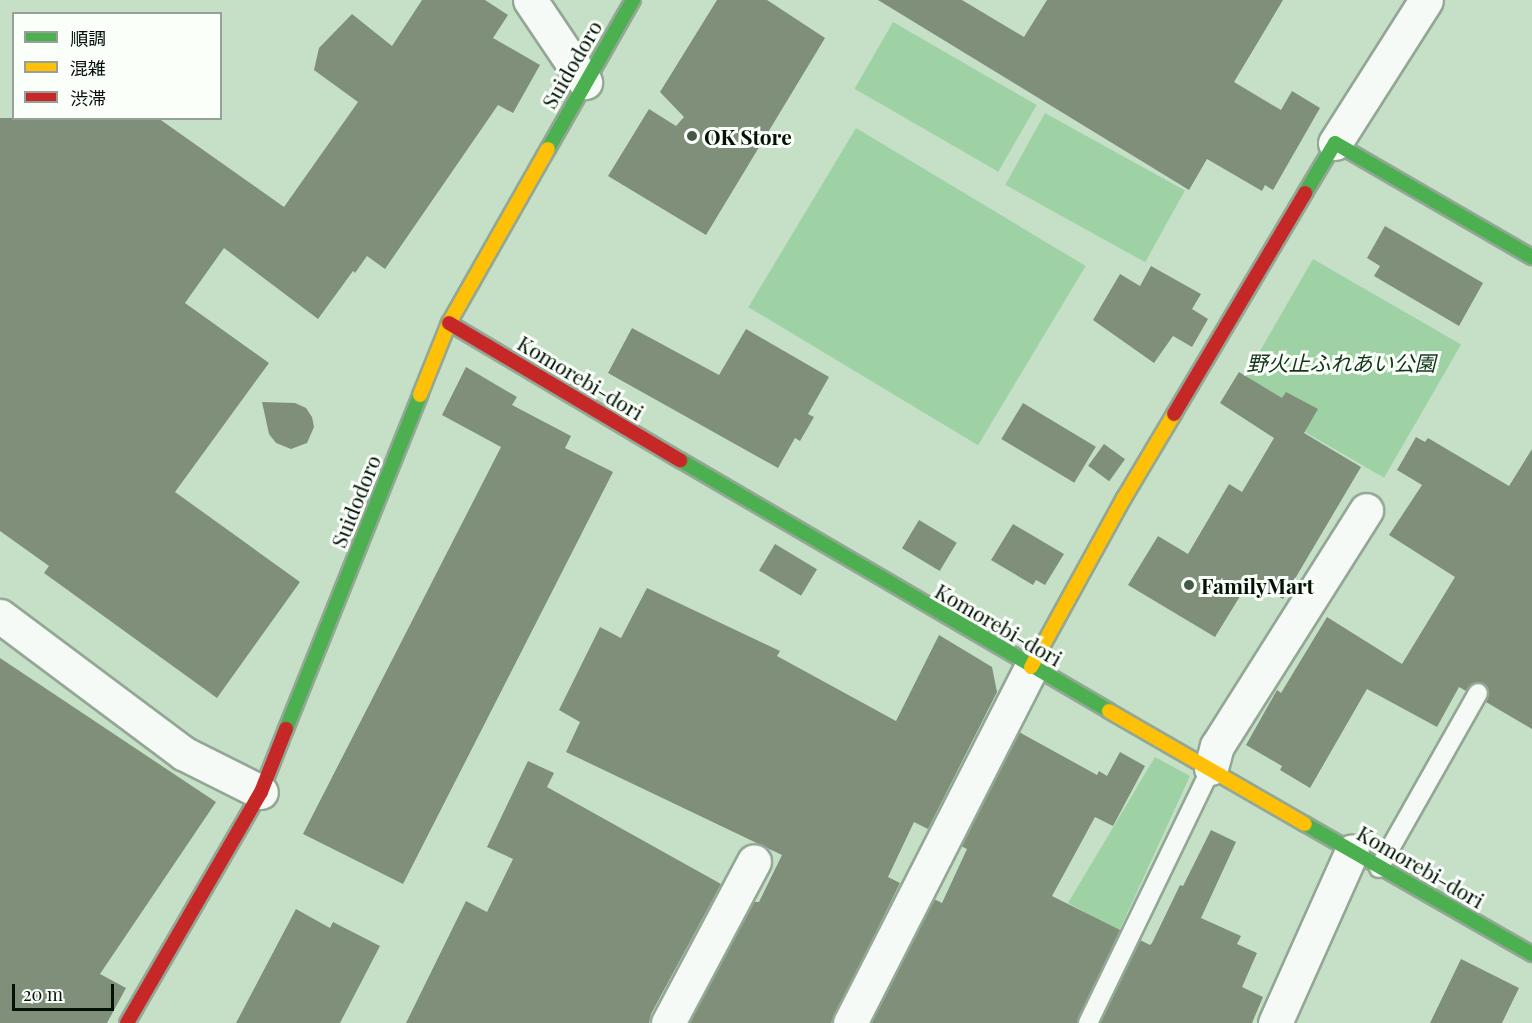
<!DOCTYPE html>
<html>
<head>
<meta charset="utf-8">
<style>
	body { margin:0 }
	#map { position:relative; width:1532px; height:1023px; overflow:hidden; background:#c6e0c8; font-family:"Playfair Display","Noto Sans JP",serif }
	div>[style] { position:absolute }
	.green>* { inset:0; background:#9ed2a4; transform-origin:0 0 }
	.building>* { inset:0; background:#7f8f7a; transform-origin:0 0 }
	.roads { filter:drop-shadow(2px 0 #93a795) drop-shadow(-2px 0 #93a795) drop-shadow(0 2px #93a795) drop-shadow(0 -2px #93a795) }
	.lane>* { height:18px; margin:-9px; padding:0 9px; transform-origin:9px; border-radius:9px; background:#f6faf7 }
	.street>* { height:33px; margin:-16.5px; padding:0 16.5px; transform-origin:16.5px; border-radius:16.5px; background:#f6faf7 }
	.fast>* { height:14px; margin:-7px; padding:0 7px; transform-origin:7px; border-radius:7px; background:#4caf50 }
	.slow>* { height:14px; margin:-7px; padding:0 7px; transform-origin:7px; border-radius:7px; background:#ffc107 }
	.jam>* { height:14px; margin:-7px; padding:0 7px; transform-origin:7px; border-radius:7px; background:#c62828 }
	.dots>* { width:16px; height:16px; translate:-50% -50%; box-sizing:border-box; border:3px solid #fafffa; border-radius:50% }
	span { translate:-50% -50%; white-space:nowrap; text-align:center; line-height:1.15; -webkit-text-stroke:6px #fafffa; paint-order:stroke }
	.street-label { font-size:21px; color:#031205 }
	.poi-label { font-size:21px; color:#031205; font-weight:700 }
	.left { translate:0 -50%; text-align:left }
	.park-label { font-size:21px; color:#123518; font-style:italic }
	.legend { position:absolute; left:12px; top:12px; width:210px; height:108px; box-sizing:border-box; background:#fafffa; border:2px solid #97a098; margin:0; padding:8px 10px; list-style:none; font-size:18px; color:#031205 }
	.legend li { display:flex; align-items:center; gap:12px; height:30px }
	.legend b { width:30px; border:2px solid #97a098 }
	.scale { position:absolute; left:12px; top:984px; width:102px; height:27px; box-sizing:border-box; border:3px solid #031205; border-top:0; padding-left:8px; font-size:18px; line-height:21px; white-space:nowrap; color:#031205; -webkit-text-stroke:4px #fafffa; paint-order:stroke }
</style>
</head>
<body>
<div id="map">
	<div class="green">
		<div style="left:893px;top:22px;width:166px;height:77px;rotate:30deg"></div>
		<div style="left:1045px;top:113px;width:160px;height:82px;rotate:29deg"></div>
		<div style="left:856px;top:128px;width:268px;height:209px;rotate:31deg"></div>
		<div style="left:1313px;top:259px;width:171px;height:154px;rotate:30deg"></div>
		<div style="clip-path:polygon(1155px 757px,1190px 776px,1119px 931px,1068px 903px)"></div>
	</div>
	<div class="building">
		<div style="clip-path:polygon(422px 0,485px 0,508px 15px,493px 38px,540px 65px,513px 113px,498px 105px,385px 269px,367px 256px,355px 273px,353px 271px,318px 319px,224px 248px,185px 303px,269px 363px,175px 492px,300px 582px,217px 698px,44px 573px,49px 566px,0 531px,0 118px,158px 118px,284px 207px,358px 102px,314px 70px,319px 48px,352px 14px,392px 46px)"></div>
		<div style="clip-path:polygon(717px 0,767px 0,825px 38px,706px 235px,608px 176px,649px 109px,676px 126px,684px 117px,660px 92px)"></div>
		<div style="clip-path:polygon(878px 0,962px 0,1024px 37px,1047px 0,1283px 0,1234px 82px,1281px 110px,1292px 91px,1320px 108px,1273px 190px,1265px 185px,1262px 191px,1207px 159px,1189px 190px)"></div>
		<div style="clip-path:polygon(1385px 226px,1483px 283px,1459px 326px,1374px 276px,1380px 266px,1367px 258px)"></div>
		<div style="clip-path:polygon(1151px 266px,1201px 294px,1192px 309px,1208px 319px,1192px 347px,1173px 336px,1154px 363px,1093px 320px,1120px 274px,1140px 286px)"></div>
		<div style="clip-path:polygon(632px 328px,719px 375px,746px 329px,829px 377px,808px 414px,814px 417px,800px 441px,795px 438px,778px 468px,608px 373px)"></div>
		<div style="clip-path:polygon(466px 367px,517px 397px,512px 405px,571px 436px,565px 448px,613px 472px,403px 884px,303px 834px,501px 447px,442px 415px)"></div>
		<div style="clip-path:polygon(1239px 372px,1282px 398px,1286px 392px,1318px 409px,1304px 433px,1361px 467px,1283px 599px,1250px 580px,1215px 637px,1128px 585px,1158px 536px,1188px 554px,1229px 484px,1242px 492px,1274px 438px,1220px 403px)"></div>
		<div style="clip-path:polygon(262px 402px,295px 403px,306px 408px,312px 417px,314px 427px,307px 443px,291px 449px,276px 443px,269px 434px)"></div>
		<div style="left:1023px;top:403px;width:85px;height:42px;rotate:31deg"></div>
		<div style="clip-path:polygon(1416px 437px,1425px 442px,1428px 438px,1509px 486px,1532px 449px,1532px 729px,1486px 702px,1488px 688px,1478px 682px,1472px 684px,1466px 691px,1459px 687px,1437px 727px,1367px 689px,1310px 788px,1280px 770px,1282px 766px,1246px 745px,1277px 690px,1281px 693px,1327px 617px,1402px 664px,1455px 577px,1389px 535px,1422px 485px,1397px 470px)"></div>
		<div style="left:1104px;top:444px;width:26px;height:27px;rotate:36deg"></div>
		<div style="left:919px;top:520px;width:44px;height:33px;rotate:31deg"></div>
		<div style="clip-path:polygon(1013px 524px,1064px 554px,1045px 585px,1036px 580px,1033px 585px,991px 560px)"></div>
		<div style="left:775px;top:544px;width:49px;height:31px;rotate:31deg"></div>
		<div style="clip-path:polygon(647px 588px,780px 651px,777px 656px,896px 721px,939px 635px,992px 667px,997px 692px,928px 829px,914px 822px,888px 877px,900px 883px,831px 1023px,689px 1023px,753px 902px,759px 902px,782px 855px,566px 752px,580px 722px,559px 710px,600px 627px,621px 638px)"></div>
		<div style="clip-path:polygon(0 658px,216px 802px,100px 974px,126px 988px,107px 1023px,0 1023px)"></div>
		<div style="clip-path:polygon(1019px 732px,1097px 775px,1099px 771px,1107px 776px,1120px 752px,1145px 766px,1113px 826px,1095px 817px,1052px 896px,1120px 930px,1077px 1023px,871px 1023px,934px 899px,942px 903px,967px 849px,961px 846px)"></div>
		<div style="clip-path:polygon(528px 761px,554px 773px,547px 787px,721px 884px,651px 1014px,649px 1023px,406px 1023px,466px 901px,487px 912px,513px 859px,487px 847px)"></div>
		<div style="clip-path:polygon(1211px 830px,1236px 842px,1201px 918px,1241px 936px,1237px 944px,1257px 953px,1242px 987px,1263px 997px,1252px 1023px,1100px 1023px,1140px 940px,1150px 945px,1152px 943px,1180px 885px,1183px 886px)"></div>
		<div style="clip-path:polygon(296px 909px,330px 928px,333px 922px,380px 946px,340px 1023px,236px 1023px)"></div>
		<div style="clip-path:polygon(1461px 959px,1519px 988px,1502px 1023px,1430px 1023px)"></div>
	</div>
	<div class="roads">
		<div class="lane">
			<div style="left:1379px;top:868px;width:201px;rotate:-60.5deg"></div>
			<div style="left:1088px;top:1023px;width:283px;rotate:-64.2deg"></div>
		</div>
		<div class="street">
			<div style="left:530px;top:0;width:99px;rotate:56.1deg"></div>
			<div style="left:1335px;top:143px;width:169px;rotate:-57.5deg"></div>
			<div style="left:0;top:616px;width:229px;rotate:36.8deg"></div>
			<div style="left:183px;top:753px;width:87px;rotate:26.6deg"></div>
			<div style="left:1211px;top:768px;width:23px;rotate:-75deg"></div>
			<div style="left:1217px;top:746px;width:279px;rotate:-57.7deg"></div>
			<div style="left:668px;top:1023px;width:183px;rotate:-62deg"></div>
			<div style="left:850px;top:1023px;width:399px;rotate:-63deg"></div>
			<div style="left:1275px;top:1023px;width:188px;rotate:-65.9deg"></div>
		</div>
		<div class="fast">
			<div style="left:548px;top:149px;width:172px;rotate:-60.3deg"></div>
			<div style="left:1305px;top:193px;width:58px;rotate:-59deg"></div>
			<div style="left:1335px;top:143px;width:228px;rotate:30.1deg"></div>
			<div style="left:680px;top:460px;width:497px;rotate:30.3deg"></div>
			<div style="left:286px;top:729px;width:360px;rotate:-68.1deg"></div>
			<div style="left:1305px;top:824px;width:262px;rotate:29.8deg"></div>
		</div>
		<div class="slow">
			<div style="left:420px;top:395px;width:78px;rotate:-68.1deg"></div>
			<div style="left:449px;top:323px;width:200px;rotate:-60.4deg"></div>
			<div style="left:1031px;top:667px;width:193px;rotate:-61.2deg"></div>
			<div style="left:1124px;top:498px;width:98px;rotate:-59.2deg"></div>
			<div style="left:1109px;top:711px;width:226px;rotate:30deg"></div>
		</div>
		<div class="jam">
			<div style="left:449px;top:323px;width:269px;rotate:30.7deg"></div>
			<div style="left:1174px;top:414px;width:257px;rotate:-59.3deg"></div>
			<div style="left:127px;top:1023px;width:267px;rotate:-59.9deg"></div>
			<div style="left:261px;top:792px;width:68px;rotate:-68.4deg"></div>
		</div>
	</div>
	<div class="dots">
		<div style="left:692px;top:136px;background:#475a49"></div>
		<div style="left:1189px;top:585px;background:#475a49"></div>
	</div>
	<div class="street-label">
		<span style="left:571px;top:64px;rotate:-60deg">Suidodoro</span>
		<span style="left:581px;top:377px;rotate:31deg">Komorebi-dori</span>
		<span style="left:355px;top:501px;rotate:-68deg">Suidodoro</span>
		<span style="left:999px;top:624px;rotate:30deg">Komorebi-dori</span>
		<span style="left:1421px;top:866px;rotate:30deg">Komorebi-dori</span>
	</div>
	<div class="poi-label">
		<span class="left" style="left:704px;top:136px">OK Store</span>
		<span class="left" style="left:1201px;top:585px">FamilyMart</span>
	</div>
	<div class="park-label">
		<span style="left:1341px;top:362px">野火止ふれあい公園</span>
	</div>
	<ul class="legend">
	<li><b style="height:8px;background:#4caf50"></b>順調</li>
	<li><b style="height:8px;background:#ffc107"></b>混雑</li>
	<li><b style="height:8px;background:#c62828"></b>渋滞</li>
	</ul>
	<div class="scale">20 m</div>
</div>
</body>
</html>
